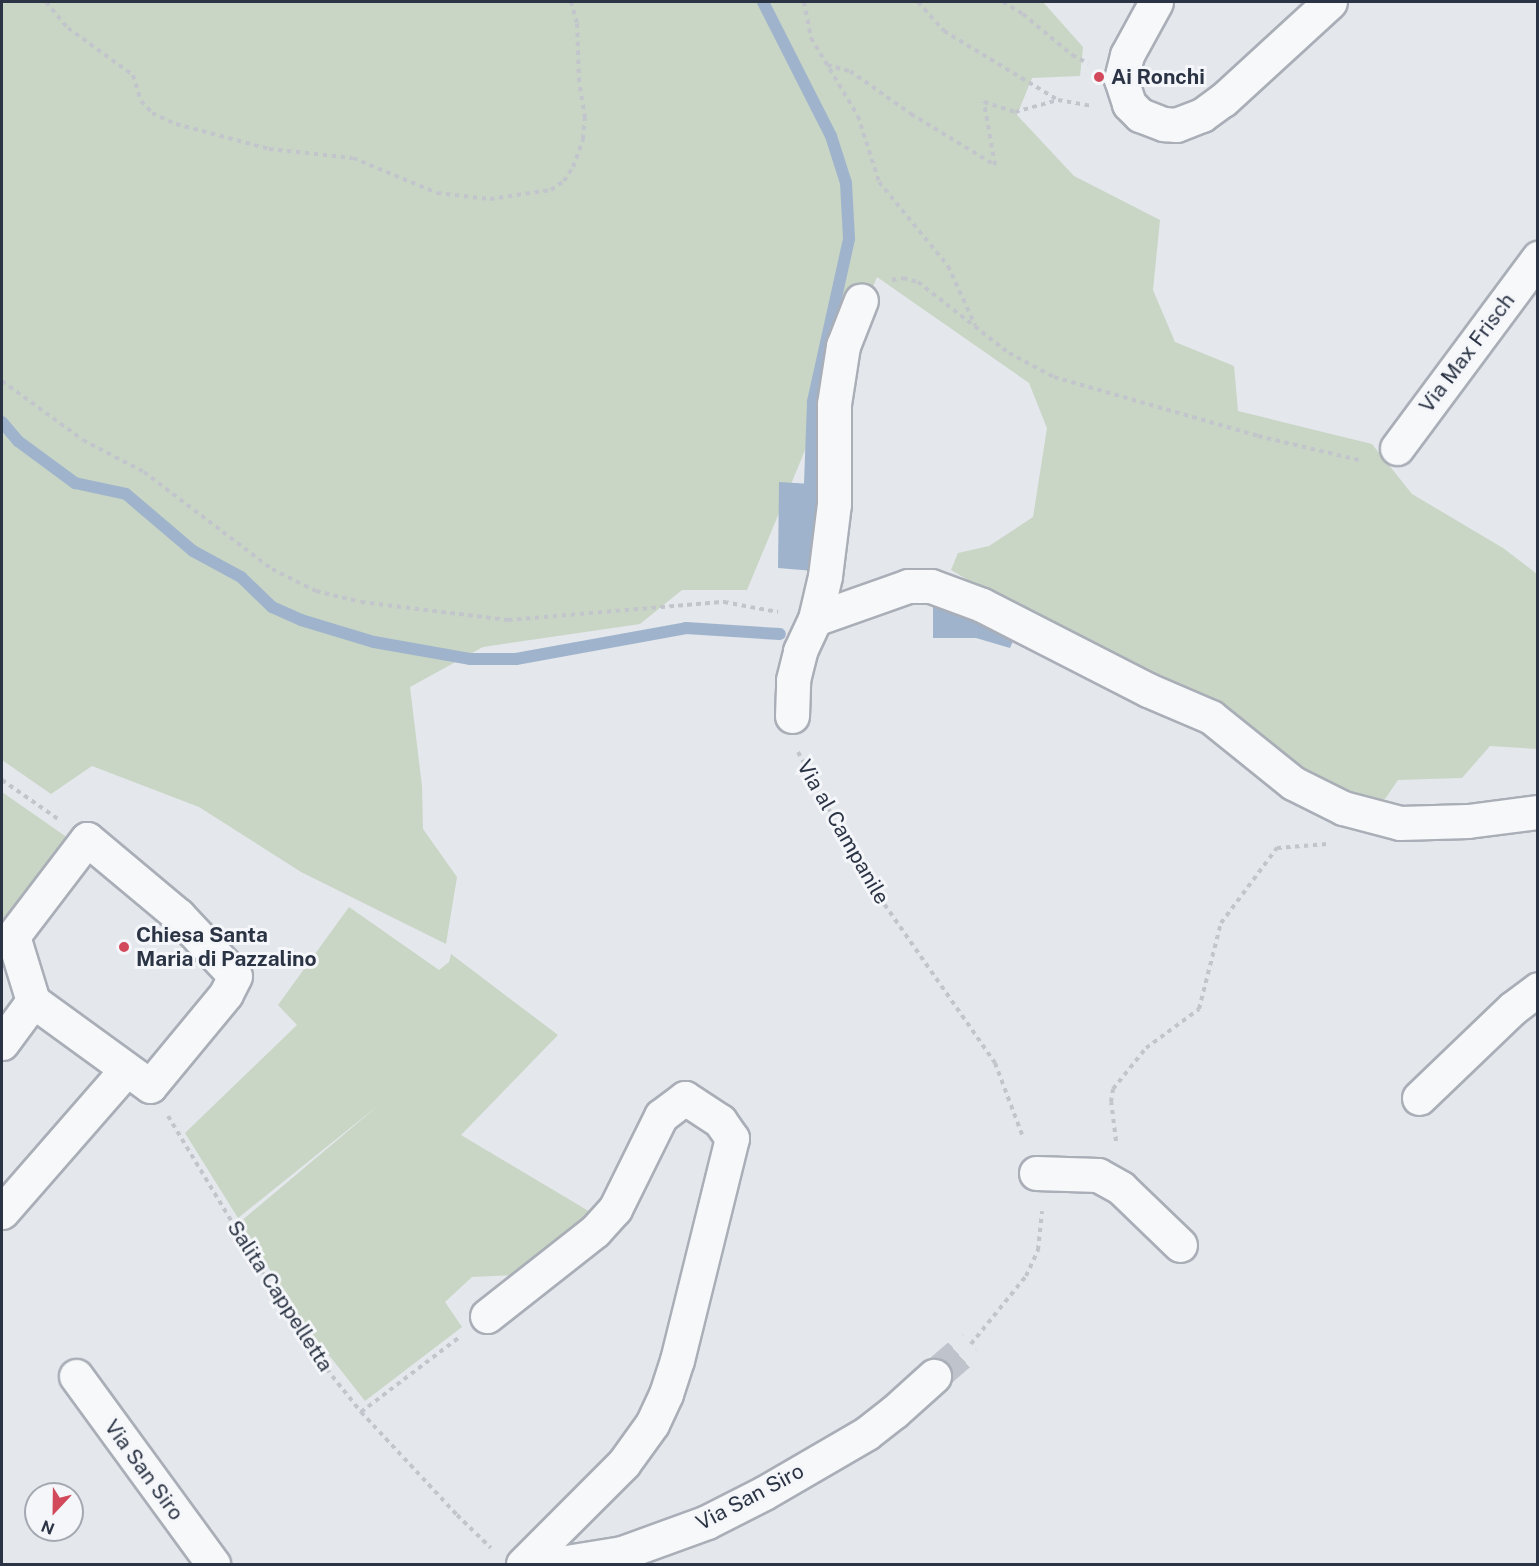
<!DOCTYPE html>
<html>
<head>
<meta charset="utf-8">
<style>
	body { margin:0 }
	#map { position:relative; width:1539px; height:1566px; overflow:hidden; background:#e4e7ec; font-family:"Public Sans",sans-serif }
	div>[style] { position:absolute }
	.green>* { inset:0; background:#c9d6c5 }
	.water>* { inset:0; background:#9fb4cc }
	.stream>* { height:12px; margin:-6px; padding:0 6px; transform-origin:6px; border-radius:6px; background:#9fb4cc }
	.minor-tunnel>* { height:33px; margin-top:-16.5px; transform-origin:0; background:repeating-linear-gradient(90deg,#bfc3cb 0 33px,transparent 0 49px) }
	.path>* { height:4px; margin-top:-2px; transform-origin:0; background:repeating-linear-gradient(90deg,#c2c5cb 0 4.5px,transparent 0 9px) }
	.roads { filter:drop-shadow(2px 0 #a9aeb7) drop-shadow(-2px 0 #a9aeb7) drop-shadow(0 2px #a9aeb7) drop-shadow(0 -2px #a9aeb7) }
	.minor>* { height:33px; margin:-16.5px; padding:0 16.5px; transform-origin:16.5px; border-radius:16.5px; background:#f7f8fa }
	.dots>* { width:16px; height:16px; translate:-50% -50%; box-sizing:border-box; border:3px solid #f4f6f9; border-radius:50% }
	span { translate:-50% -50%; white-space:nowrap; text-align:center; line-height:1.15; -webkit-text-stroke:6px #f4f6f9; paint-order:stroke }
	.poi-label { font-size:21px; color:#2b3445; font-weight:700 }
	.left { translate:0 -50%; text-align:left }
	.street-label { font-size:21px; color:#2b3445 }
	.frame { position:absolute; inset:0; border:3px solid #2b3445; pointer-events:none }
	.north { position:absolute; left:24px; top:1482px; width:60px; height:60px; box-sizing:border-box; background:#f4f6f9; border:2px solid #a4a8b1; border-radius:50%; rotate:202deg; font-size:16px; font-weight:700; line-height:24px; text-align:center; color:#2b3445 }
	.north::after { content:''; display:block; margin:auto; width:21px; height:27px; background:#d1495b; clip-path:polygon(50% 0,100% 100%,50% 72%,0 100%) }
</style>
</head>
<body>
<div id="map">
	<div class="green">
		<div style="clip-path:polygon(2px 2px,1043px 2px,1083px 47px,1080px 76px,1032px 78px,1017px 115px,1074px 176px,1160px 220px,1153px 290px,1175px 342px,1234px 366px,1238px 411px,1372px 444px,1412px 494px,1503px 548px,1537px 574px,1537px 749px,1490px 746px,1462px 778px,1398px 780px,1385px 799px,1374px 800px,1339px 786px,1150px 687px,951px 570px,958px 553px,989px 546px,1033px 517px,1047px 428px,1029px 383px,877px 277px,747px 590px,682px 590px,640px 624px,483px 647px,410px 687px,422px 786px,423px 829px,457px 877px,446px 944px,301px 872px,199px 807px,92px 766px,51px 794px,2px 760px)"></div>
		<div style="clip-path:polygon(2px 792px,68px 838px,2px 935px)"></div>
		<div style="clip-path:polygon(349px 907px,439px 970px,449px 962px,451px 954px,558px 1035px,461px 1135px,592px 1213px,515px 1275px,472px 1277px,445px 1302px,462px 1327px,365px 1401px,303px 1322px,240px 1222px,380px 1104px,238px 1218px,185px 1133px,297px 1025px,278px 1005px)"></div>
	</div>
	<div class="water">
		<div style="clip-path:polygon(779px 482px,827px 485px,814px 571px,778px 568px)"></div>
		<div style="clip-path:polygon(933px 601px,1016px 634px,1010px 648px,976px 638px,933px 638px)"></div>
	</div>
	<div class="stream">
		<div style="left:763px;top:2px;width:150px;rotate:63.1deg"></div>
		<div style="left:831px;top:136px;width:49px;rotate:72.3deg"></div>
		<div style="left:846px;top:183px;width:56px;rotate:86.9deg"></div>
		<div style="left:849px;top:239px;width:167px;rotate:102.5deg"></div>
		<div style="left:813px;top:402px;width:82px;rotate:92.1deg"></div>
		<div style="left:810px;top:484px;width:16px;rotate:105deg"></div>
		<div style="left:2px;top:422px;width:25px;rotate:50deg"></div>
		<div style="left:18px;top:441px;width:71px;rotate:36.4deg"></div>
		<div style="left:75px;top:483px;width:52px;rotate:12.2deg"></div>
		<div style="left:126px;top:494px;width:88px;rotate:40.4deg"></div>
		<div style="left:193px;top:551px;width:55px;rotate:28.4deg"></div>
		<div style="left:241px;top:577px;width:43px;rotate:44.1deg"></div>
		<div style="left:272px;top:607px;width:32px;rotate:24deg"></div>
		<div style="left:301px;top:620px;width:76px;rotate:16.8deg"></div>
		<div style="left:374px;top:642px;width:97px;rotate:10deg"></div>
		<div style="left:470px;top:659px;width:46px"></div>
		<div style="left:516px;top:659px;width:173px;rotate:-10.3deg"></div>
		<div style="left:686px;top:628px;width:94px;rotate:3.7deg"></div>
	</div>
	<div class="minor-tunnel">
		<div style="left:934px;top:1376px;width:49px;rotate:-40.9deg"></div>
	</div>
	<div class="path">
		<div style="left:46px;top:2px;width:34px;rotate:50deg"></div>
		<div style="left:68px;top:28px;width:80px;rotate:35.9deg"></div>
		<div style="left:133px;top:75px;width:27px;rotate:73deg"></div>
		<div style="left:141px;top:101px;width:16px;rotate:47deg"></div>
		<div style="left:152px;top:113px;width:26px;rotate:25deg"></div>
		<div style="left:176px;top:124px;width:96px;rotate:15deg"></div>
		<div style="left:269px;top:149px;width:84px;rotate:6.1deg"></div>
		<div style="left:353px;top:158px;width:91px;rotate:22.6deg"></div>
		<div style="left:437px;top:193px;width:53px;rotate:6.5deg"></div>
		<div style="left:490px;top:199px;width:62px;rotate:-8.4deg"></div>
		<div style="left:551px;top:190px;width:16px;rotate:-35deg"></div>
		<div style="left:564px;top:181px;width:17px;rotate:-57deg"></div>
		<div style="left:573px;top:167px;width:30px;rotate:-70deg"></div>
		<div style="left:583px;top:139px;width:21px;rotate:-85deg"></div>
		<div style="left:585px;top:118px;width:36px;rotate:-99deg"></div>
		<div style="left:579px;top:82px;width:59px;rotate:-91.9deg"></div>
		<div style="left:577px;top:23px;width:22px;rotate:-106deg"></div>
		<div style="left:804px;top:2px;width:37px;rotate:79deg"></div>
		<div style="left:811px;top:38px;width:91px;rotate:58.9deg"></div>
		<div style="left:858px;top:116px;width:69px;rotate:72.3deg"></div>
		<div style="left:879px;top:182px;width:109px;rotate:50.6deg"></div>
		<div style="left:948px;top:266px;width:65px;rotate:65.4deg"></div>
		<div style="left:918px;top:2px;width:39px;rotate:48deg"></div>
		<div style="left:944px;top:31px;width:133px;rotate:31.2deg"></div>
		<div style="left:1058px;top:100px;width:34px;rotate:10deg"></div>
		<div style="left:1003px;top:2px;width:23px;rotate:31deg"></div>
		<div style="left:1023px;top:14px;width:64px;rotate:39.9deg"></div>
		<div style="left:1072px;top:55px;width:18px;rotate:27deg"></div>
		<div style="left:827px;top:65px;width:24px;rotate:15deg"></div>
		<div style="left:850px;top:71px;width:75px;rotate:35.2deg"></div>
		<div style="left:911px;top:114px;width:98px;rotate:31.3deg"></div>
		<div style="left:995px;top:165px;width:64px;rotate:-99.9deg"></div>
		<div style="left:984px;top:102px;width:33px;rotate:18deg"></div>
		<div style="left:1015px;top:112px;width:45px;rotate:-15.6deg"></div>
		<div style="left:892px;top:280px;width:11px;rotate:-10deg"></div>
		<div style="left:903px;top:278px;width:16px;rotate:15deg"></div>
		<div style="left:918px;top:282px;width:115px;rotate:38deg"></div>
		<div style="left:1009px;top:353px;width:51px;rotate:28.1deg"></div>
		<div style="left:1054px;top:377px;width:212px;rotate:16.1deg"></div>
		<div style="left:1258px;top:436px;width:108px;rotate:13.4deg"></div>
		<div style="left:2px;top:381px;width:100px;rotate:36.1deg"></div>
		<div style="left:83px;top:440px;width:69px;rotate:27.7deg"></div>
		<div style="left:144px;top:472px;width:161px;rotate:37.2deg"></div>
		<div style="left:272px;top:569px;width:49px;rotate:26.6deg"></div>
		<div style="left:316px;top:591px;width:46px;rotate:13.7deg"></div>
		<div style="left:361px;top:602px;width:148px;rotate:7deg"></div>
		<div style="left:508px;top:620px;width:217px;rotate:-4.8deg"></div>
		<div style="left:724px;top:602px;width:55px;rotate:10.5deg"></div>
		<div style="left:798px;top:752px;width:140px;rotate:61.8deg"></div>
		<div style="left:864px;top:875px;width:229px;rotate:55.1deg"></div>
		<div style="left:995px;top:1063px;width:79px;rotate:69.3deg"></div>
		<div style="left:2px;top:780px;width:68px;rotate:34.9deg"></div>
		<div style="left:168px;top:1116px;width:248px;rotate:58.9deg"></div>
		<div style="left:296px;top:1328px;width:42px;rotate:53.7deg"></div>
		<div style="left:321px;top:1362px;width:64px;rotate:51.3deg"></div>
		<div style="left:361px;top:1412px;width:141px;rotate:47deg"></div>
		<div style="left:457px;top:1515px;width:47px;rotate:44.1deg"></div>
		<div style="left:1116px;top:1141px;width:39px;rotate:-97deg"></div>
		<div style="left:1111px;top:1102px;width:13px;rotate:-81deg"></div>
		<div style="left:1113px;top:1089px;width:53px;rotate:-51.2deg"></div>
		<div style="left:1146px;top:1048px;width:66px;rotate:-36.3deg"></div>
		<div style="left:1199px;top:1009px;width:89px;rotate:-75.7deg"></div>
		<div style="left:1221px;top:923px;width:94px;rotate:-53.3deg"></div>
		<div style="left:1277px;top:848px;width:50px;rotate:-4.6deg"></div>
		<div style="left:971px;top:1344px;width:87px;rotate:-51deg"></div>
		<div style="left:1026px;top:1276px;width:29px;rotate:-65deg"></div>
		<div style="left:1038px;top:1250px;width:39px;rotate:-84deg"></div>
		<div style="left:361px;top:1412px;width:122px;rotate:-37.3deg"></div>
	</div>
	<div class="roads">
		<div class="minor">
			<div style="left:1156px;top:2px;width:60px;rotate:118.7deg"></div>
			<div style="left:1127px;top:55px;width:25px;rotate:104deg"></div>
			<div style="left:1121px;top:79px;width:26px;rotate:72deg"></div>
			<div style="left:1129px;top:104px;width:16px;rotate:45deg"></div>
			<div style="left:1140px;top:115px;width:26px;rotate:21deg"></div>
			<div style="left:1164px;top:124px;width:12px;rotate:5deg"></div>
			<div style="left:1176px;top:125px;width:28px;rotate:-21deg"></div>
			<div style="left:1202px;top:115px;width:26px;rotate:-36deg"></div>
			<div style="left:1223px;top:100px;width:145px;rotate:-42.5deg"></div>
			<div style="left:1397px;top:448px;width:237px;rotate:-53.4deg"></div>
			<div style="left:815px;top:619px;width:99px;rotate:-19.5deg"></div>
			<div style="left:908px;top:586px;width:23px"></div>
			<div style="left:931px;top:586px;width:54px;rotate:20.4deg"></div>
			<div style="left:982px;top:605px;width:186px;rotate:27.1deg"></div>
			<div style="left:1148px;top:690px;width:69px;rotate:23.2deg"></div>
			<div style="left:1211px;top:717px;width:105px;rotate:38.8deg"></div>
			<div style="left:1293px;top:783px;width:56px;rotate:26.6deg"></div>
			<div style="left:1343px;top:808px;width:59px;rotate:14.7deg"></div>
			<div style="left:1400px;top:823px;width:68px;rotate:-1.7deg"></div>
			<div style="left:1468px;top:821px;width:71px;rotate:-7.3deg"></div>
			<div style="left:792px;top:716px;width:36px;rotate:-88deg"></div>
			<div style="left:793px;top:680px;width:30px;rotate:-76deg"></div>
			<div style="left:800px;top:651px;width:35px;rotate:-65deg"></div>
			<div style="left:815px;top:619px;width:44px;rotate:-76.9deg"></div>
			<div style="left:825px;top:576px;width:73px;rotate:-82.9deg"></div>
			<div style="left:834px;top:504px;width:100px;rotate:-90deg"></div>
			<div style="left:834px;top:404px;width:59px;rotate:-81.2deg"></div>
			<div style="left:843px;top:346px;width:49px;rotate:-68.6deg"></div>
			<div style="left:87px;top:839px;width:119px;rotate:39.9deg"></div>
			<div style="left:178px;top:915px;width:83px;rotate:46.9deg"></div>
			<div style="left:235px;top:976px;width:20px;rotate:117deg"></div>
			<div style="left:226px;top:994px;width:119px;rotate:129.6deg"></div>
			<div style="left:150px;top:1086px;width:145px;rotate:-144deg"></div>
			<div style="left:33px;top:1001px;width:68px;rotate:-107.1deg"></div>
			<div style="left:13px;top:936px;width:122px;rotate:-52.7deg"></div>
			<div style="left:2px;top:1043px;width:52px;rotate:-53.6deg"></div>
			<div style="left:1419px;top:1098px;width:130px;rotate:-43.8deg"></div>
			<div style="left:1513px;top:1008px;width:31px;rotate:-37deg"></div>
			<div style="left:1036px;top:1173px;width:62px;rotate:1.8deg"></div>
			<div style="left:1098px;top:1175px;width:26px;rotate:29deg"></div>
			<div style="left:1121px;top:1188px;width:82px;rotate:44deg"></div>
			<div style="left:2px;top:1212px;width:189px;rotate:-48.9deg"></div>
			<div style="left:487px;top:1316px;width:137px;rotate:-38.2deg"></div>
			<div style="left:595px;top:1231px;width:30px;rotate:-48deg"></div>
			<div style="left:615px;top:1209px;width:104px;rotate:-63.7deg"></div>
			<div style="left:661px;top:1116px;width:30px;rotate:-37deg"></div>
			<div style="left:685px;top:1098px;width:42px;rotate:33.3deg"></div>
			<div style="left:720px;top:1121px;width:21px;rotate:55deg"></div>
			<div style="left:732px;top:1138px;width:229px;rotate:103.9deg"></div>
			<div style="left:677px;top:1360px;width:36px;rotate:108deg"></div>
			<div style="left:666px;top:1394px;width:33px;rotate:115deg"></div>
			<div style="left:652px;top:1424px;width:48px;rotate:125.7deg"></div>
			<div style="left:624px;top:1463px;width:143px;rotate:135deg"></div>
			<div style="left:76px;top:1376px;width:233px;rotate:53.9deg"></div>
			<div style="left:554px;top:1564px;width:69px;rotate:-9.2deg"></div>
			<div style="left:622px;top:1553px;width:90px;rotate:-20deg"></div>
			<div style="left:707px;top:1522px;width:64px;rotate:-27deg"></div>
			<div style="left:764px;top:1493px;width:119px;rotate:-30.2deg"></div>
			<div style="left:867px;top:1433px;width:34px;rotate:-38deg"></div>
			<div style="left:894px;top:1412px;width:54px;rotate:-42deg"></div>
		</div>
	</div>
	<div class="dots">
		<div style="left:1099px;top:77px;background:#d1495b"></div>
		<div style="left:124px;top:947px;background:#d1495b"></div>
	</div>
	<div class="poi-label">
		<span class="left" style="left:1111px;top:77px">Ai Ronchi</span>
		<span class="left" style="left:136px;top:947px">Chiesa Santa<br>Maria di Pazzalino</span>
	</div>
	<div class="street-label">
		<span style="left:1467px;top:353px;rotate:-53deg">Via Max Frisch</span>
		<span style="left:843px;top:832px;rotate:60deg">Via al Campanile</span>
		<span style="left:280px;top:1296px;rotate:57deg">Salita Cappelletta</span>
		<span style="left:144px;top:1470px;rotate:54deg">Via San Siro</span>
		<span style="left:750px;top:1497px;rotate:-28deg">Via San Siro</span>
	</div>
	<div class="frame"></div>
	<div class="north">N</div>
</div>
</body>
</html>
